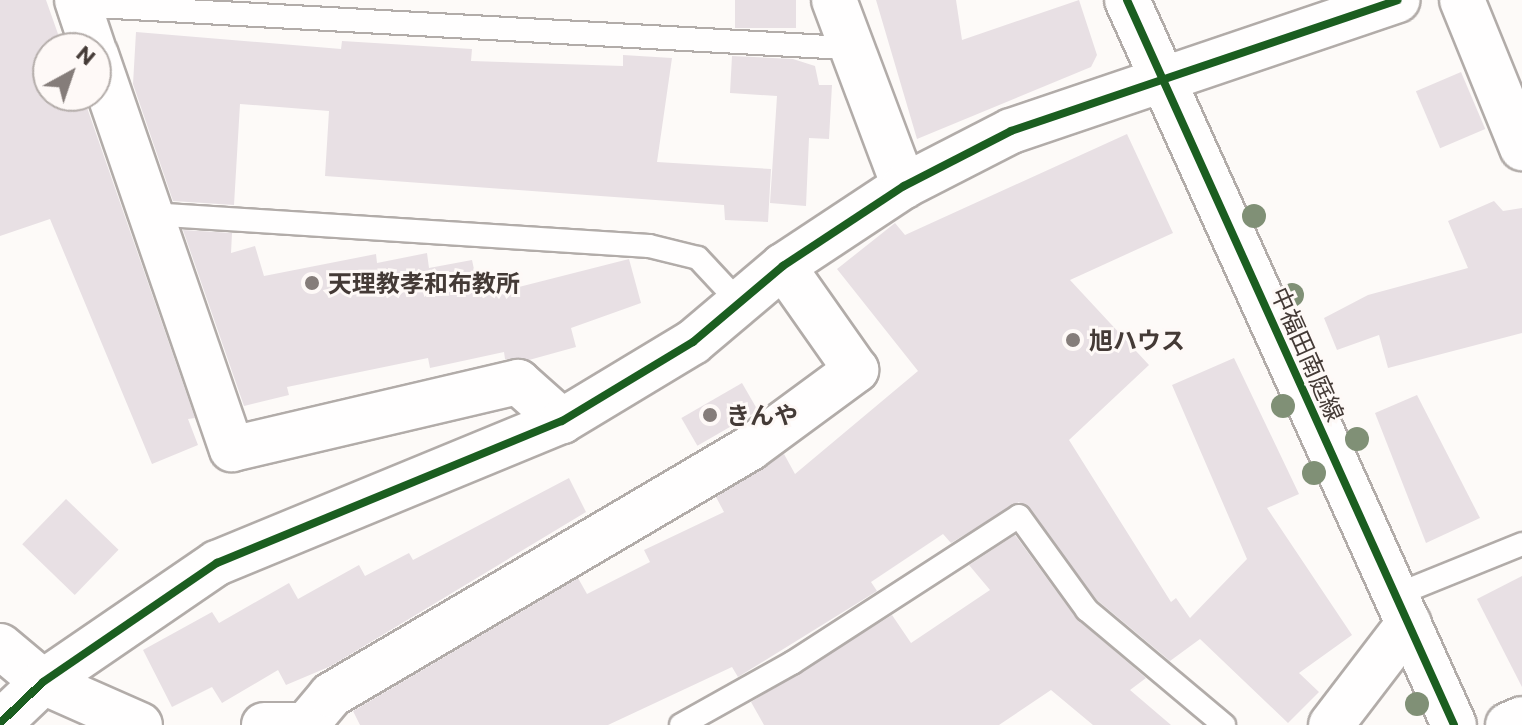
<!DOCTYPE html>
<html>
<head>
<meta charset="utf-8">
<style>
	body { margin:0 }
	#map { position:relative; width:1522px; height:725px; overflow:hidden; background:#fdfaf8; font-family:Commissioner,"Noto Sans JP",sans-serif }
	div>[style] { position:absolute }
	.building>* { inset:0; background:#e8e0e4; transform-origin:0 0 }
	.roads { filter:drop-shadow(2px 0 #b2aca9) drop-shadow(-2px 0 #b2aca9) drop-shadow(0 2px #b2aca9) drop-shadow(0 -2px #b2aca9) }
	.lane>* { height:22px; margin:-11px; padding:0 11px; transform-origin:11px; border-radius:11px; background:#fffefe }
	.street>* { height:44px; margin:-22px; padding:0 22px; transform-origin:22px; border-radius:22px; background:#fffefe }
	.secondary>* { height:44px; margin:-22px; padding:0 22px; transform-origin:22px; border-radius:22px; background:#fffefe }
	.cycleway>* { height:8px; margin:-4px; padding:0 4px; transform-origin:4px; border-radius:4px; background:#1b5e20 }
	.trees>* { width:24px; height:24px; margin:-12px; border-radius:50%; background:#809076 }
	.dots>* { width:22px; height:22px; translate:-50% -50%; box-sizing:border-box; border:4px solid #fef9f7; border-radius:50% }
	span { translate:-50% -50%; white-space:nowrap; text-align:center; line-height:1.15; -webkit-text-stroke:6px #fef9f7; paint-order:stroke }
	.poi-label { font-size:24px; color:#443a36; font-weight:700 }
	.left { translate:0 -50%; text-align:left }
	.street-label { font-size:24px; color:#443a36 }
	.north { position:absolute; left:32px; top:32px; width:80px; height:80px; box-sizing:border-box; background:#fef9f7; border:2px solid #b4adaa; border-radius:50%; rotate:40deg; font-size:22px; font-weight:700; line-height:32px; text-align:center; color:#443a36 }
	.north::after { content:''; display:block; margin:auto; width:28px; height:36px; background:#857d7a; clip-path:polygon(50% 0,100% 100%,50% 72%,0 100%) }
</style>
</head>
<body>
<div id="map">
	<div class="building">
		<div style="clip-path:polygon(0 0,46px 0,63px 48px,48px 48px,48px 96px,83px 96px,195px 418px,188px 419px,198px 445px,152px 464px,50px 219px,0 236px)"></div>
		<div style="left:735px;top:0;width:61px;height:28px"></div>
		<div style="clip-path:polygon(876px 0,956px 0,962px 40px,1079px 0,1097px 55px,1091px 67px,917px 139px)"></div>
		<div style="clip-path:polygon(136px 32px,341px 49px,342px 41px,472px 49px,471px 61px,623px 66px,623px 55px,672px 58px,657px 162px,771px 169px,768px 222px,725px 220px,724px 205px,325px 176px,329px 111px,240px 104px,234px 205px,173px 201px,133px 84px)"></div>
		<div style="clip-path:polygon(732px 56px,793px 59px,815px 66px,819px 85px,832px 85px,829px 139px,809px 138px,806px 206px,770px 203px,777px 96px,730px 93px)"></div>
		<div style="left:1461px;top:72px;width:62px;height:49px;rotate:67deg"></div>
		<div style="clip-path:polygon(1127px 134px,1173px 233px,1070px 280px,1149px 365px,1069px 440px,1171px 602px,1176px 598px,1190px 618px,1247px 559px,1172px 385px,1234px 358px,1299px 494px,1267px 508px,1352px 635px,1299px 673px,1319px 692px,1288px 723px,1200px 639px,1170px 661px,1097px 600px,1019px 502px,951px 543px,943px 534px,871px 582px,877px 591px,738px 677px,732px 667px,608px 725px,360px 725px,353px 711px,578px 578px,587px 594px,650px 562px,644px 550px,724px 512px,716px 497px,784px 454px,795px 474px,918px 371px,837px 269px,895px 223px,905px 235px)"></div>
		<div style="clip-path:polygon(1494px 201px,1503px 211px,1522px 208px,1522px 333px,1388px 368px,1379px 335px,1337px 350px,1324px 318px,1368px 295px,1468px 268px,1448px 221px)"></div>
		<div style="clip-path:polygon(183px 230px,232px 233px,231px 253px,255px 246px,264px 276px,376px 254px,377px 263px,427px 253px,429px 268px,472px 260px,480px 297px,629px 259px,641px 303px,571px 328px,576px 347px,529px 360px,505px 359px,504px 352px,430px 368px,428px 358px,287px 387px,289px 395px,244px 406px)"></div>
		<div style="left:742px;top:383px;width:32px;height:70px;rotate:60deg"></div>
		<div style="clip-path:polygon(1417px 395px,1480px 518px,1426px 543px,1375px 413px)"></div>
		<div style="clip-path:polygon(569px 478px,586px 512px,331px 666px,286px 685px,278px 670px,222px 703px,212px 687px,172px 707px,143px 650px,212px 612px,219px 623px,289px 583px,298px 599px,359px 565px,365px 576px,409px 553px,413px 560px)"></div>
		<div style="left:66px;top:499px;width:73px;height:63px;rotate:44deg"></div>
		<div style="clip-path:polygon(1015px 535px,1076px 618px,1146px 678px,1130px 690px,1171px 725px,1093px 725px,1051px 690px,999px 725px,764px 725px,751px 702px,892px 615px,911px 643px,990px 590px,969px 565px)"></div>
		<div style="clip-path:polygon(1522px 576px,1522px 687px,1477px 599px)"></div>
	</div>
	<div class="roads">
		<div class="lane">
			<div style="left:79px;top:5px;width:768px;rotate:3.21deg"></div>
			<div style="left:150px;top:214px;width:500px;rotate:3.67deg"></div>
			<div style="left:649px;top:246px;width:50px;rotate:13.8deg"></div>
			<div style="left:698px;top:258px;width:60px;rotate:47deg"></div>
			<div style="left:1396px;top:595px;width:136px;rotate:-22deg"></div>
			<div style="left:681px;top:725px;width:127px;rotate:-29.2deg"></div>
			<div style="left:792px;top:663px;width:270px;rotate:-32.9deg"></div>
			<div style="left:1019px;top:516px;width:116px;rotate:54.1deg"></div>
			<div style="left:1087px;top:610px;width:179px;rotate:40deg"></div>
		</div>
		<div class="street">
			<div style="left:77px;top:0;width:51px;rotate:71.6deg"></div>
			<div style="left:834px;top:0;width:199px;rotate:69.4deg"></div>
			<div style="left:1462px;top:0;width:160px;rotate:67.9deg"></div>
			<div style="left:96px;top:55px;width:417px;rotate:71deg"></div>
			<div style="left:232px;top:449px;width:294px;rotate:-13.2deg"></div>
			<div style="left:518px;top:382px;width:59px;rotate:41.6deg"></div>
			<div style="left:0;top:646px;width:56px;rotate:39.9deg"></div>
			<div style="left:43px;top:682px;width:106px;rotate:23.9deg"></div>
			<div style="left:264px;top:725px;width:36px"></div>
			<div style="left:306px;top:725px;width:39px;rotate:-50deg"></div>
			<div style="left:331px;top:695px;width:486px;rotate:-30.5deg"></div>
			<div style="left:750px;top:448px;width:132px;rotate:-36.3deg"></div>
			<div style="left:856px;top:370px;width:127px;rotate:-125.1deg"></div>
			<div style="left:1331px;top:725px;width:128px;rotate:-52.6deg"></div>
			<div style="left:1508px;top:725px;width:15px;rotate:-23deg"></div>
		</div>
		<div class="secondary">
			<div style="left:1127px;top:0;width:795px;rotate:65.72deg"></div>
			<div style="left:0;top:723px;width:59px;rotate:-43.6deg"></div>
			<div style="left:43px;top:682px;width:211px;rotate:-34.4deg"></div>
			<div style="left:217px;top:563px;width:373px;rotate:-22.4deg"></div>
			<div style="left:562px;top:421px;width:153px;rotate:-31.1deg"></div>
			<div style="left:693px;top:342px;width:118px;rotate:-40.2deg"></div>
			<div style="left:783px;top:266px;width:145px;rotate:-33.5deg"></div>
			<div style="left:904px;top:186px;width:120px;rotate:-27.2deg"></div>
			<div style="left:1011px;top:131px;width:408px;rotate:-18.7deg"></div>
		</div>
	</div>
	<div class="cycleway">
		<div style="left:1127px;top:0;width:795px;rotate:65.72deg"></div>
		<div style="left:0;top:723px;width:59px;rotate:-43.6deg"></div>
		<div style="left:43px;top:682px;width:211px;rotate:-34.4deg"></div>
		<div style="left:217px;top:563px;width:373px;rotate:-22.4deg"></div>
		<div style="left:562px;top:421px;width:153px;rotate:-31.1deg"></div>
		<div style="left:693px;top:342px;width:118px;rotate:-40.2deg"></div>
		<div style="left:783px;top:266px;width:145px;rotate:-33.5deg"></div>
		<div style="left:904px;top:186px;width:120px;rotate:-27.2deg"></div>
		<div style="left:1011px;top:131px;width:408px;rotate:-18.7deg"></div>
	</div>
	<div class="trees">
		<div style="left:1254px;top:216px"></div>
		<div style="left:1292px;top:295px"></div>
		<div style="left:1283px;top:406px"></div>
		<div style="left:1357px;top:439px"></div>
		<div style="left:1314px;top:473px"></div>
		<div style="left:1417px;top:704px"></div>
	</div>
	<div class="dots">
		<div style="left:312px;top:283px;background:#857d7a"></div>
		<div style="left:1073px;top:340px;background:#857d7a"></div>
		<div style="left:710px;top:415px;background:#857d7a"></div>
	</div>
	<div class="poi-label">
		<span class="left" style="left:328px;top:283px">天理教孝和布教所</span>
		<span class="left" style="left:1089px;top:340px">旭ハウス</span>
		<span class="left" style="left:726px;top:415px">きんや</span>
	</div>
	<div class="street-label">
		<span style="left:1308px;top:354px;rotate:66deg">中福田南庭線</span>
	</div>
	<div class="north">N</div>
</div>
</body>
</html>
